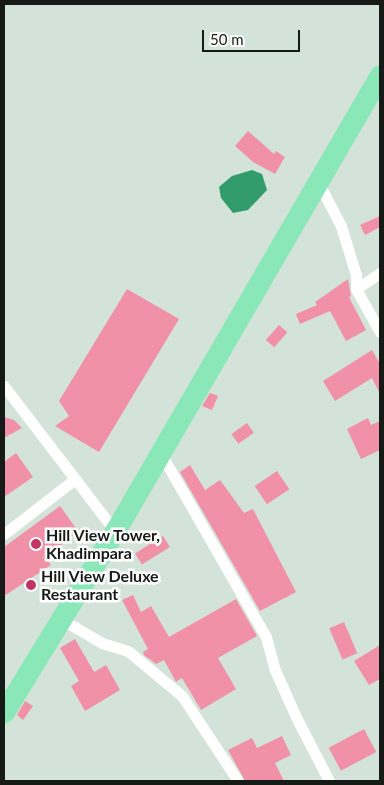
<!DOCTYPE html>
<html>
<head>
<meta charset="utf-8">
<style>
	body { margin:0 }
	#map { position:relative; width:384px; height:785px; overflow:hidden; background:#d4e3da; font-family:Lato,sans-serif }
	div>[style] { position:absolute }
	.water>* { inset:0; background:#339c6d }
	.building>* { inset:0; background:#f191a7; transform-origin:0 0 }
	.street>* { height:11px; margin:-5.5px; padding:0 5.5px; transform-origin:5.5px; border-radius:5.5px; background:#fff }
	.highway>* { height:21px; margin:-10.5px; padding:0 10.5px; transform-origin:10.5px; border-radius:10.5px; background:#8ae7b7 }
	.dots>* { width:14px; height:14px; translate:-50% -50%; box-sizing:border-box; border:2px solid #fff; border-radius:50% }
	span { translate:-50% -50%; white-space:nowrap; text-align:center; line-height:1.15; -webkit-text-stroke:5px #fff; paint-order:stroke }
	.poi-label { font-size:16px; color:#151a17; font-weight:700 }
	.left { translate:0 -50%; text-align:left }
	.frame { position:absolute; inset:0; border:5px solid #151a17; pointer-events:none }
	.scale { position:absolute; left:202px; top:30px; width:98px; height:22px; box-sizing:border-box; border:2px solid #151a17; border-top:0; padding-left:6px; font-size:15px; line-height:18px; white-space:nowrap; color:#151a17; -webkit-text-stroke:4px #fff; paint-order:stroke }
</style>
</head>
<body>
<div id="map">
	<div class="water">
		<div style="clip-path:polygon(252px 170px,262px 174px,267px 190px,248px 210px,233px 213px,221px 198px,219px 187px,232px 176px)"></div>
	</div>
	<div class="building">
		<div style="clip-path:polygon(248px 131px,274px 154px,276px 151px,285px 157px,275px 174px,253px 162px,235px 146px)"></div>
		<div style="clip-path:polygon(380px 216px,380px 227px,365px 235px,360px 225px)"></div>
		<div style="clip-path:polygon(348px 279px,351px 296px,349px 297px,366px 330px,346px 341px,330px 311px,300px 324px,296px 314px,317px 305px,315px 302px)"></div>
		<div style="clip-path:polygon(127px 289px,179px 319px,99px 452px,55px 426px,69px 416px,59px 401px)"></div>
		<div style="left:279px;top:325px;width:11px;height:20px;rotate:41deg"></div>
		<div style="clip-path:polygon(372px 350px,380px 364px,380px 394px,372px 378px,335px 401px,323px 381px)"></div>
		<div style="clip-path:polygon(210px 393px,218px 396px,212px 410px,202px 406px)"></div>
		<div style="clip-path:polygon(4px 417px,14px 420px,22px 428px,4px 438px)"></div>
		<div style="clip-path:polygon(368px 418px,371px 425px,380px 421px,380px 450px,361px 459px,347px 429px)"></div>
		<div style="left:247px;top:423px;width:12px;height:19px;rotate:55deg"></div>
		<div style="clip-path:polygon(16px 453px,33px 477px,4px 497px,4px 462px)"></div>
		<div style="clip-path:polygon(190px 465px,205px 490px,220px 480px,244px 513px,253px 509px,296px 592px,260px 611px,180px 472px)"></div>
		<div style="left:277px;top:471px;width:22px;height:27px;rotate:56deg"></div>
		<div style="clip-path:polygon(60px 506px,78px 531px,46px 558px,51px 565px,4px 596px,4px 547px)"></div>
		<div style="left:163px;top:536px;width:13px;height:33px;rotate:58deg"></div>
		<div style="clip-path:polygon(133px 595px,141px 612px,151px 606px,169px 637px,236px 599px,257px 636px,218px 658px,236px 689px,201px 710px,182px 678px,176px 682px,164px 660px,156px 664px,144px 655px,143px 652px,148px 649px,122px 600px)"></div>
		<div style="left:344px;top:622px;width:34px;height:16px;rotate:67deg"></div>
		<div style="clip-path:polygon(75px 639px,94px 672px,106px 665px,120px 690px,85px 711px,71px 686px,79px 681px,60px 648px)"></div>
		<div style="clip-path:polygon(380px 645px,380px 679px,369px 685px,354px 661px)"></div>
		<div style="clip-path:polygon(25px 701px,33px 706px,23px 720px,17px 715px)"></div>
		<div style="left:364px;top:729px;width:26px;height:40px;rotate:62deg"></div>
		<div style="clip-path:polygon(282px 736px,291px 755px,275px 763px,284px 781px,245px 781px,228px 750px,252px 738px,257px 748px)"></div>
	</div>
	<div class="street">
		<div style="left:317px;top:180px;width:52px;rotate:62.4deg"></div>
		<div style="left:341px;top:226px;width:51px;rotate:73deg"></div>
		<div style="left:356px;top:275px;width:14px;rotate:90deg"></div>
		<div style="left:356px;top:289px;width:49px;rotate:60.8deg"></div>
		<div style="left:356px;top:289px;width:29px;rotate:-34deg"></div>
		<div style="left:4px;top:386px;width:183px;rotate:52.6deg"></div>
		<div style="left:160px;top:452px;width:213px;rotate:60.2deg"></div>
		<div style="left:266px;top:637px;width:34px;rotate:75deg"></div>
		<div style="left:275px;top:670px;width:51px;rotate:65.9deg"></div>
		<div style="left:296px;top:717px;width:72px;rotate:62.7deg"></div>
		<div style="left:4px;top:534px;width:90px;rotate:-37.8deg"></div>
		<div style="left:61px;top:619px;width:48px;rotate:30.3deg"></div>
		<div style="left:102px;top:643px;width:27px;rotate:17deg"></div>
		<div style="left:128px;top:651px;width:70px;rotate:39.8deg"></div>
		<div style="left:182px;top:696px;width:102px;rotate:56.6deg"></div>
	</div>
	<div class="highway">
		<div style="left:4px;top:712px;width:212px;rotate:-58.5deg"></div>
		<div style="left:115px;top:531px;width:527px;rotate:-59.84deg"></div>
	</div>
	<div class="dots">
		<div style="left:36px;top:544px;background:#c23464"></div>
		<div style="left:31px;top:585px;background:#c23464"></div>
	</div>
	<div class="poi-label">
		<span class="left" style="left:46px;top:544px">Hill View Tower,<br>Khadimpara</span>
		<span class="left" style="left:41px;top:585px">Hill View Deluxe<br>Restaurant</span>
	</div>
	<div class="frame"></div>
	<div class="scale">50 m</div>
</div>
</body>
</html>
